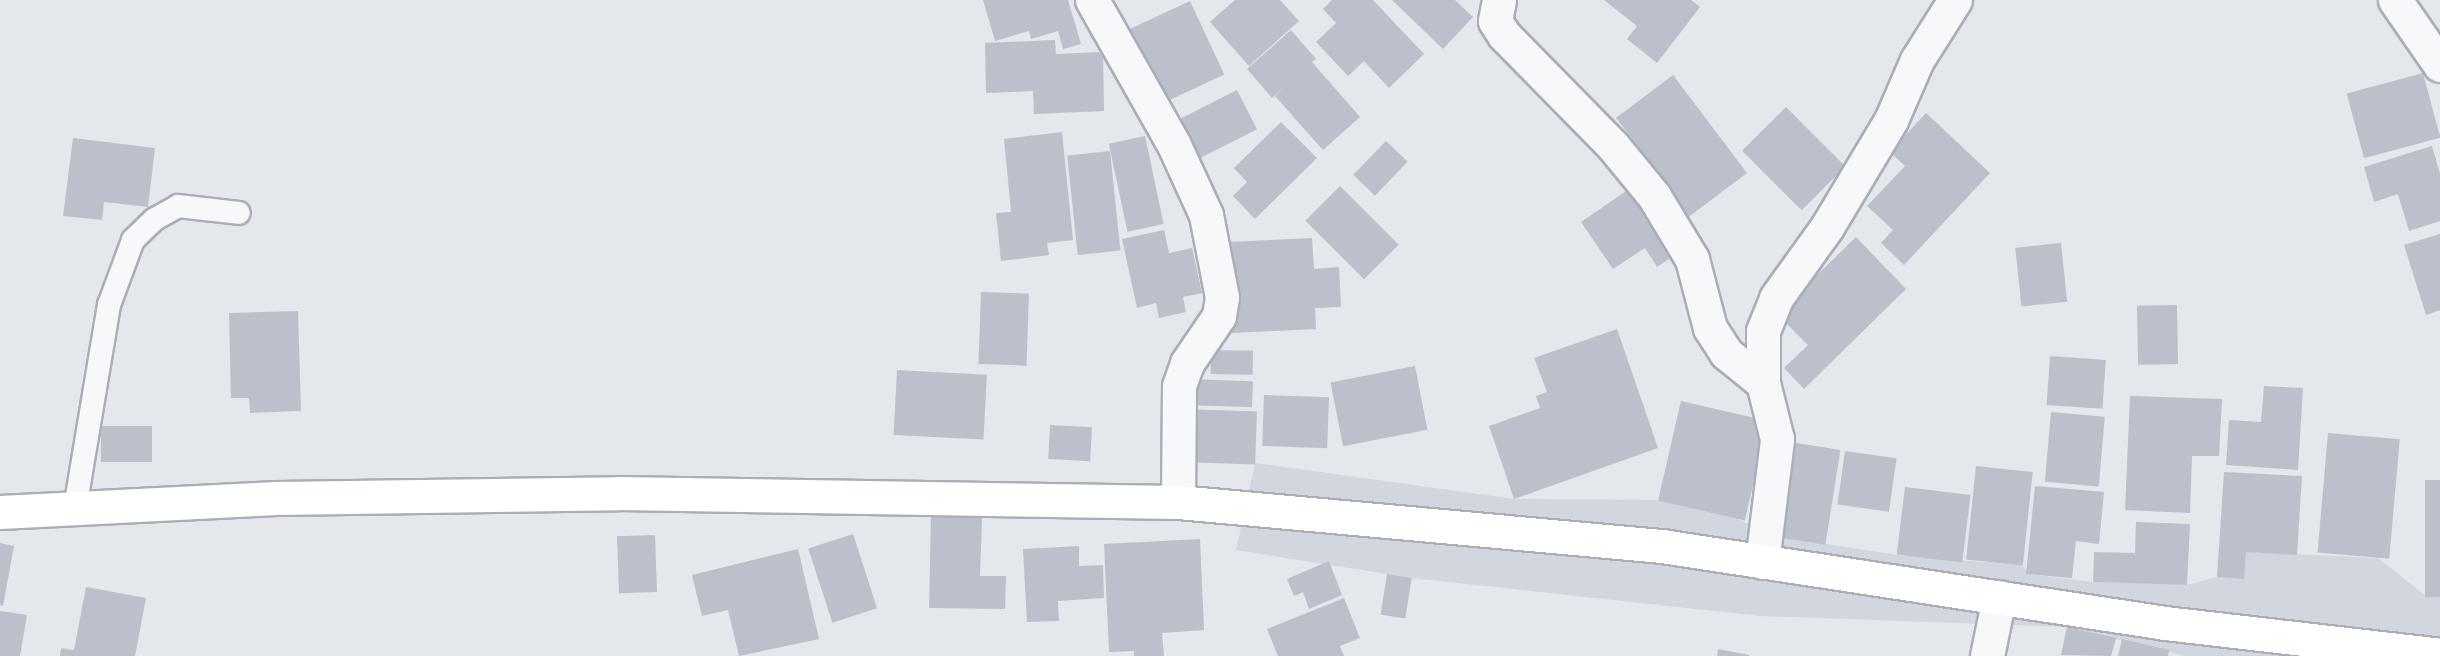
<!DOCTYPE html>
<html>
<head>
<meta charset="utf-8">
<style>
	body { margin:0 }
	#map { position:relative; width:2440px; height:656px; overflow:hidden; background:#e4e7ec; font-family:"Titillium Web",sans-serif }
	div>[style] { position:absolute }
	.built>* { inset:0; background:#d2d6de }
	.building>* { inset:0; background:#bbc0ca; transform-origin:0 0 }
	.roads { filter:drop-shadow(2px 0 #a9aeb7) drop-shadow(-2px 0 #a9aeb7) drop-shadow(0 2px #a9aeb7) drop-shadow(0 -2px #a9aeb7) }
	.lane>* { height:22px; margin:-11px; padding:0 11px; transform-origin:11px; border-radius:11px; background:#f7f8fa }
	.street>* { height:33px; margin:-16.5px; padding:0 16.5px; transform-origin:16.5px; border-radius:16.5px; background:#f7f8fa }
	.secondary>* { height:33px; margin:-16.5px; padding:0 16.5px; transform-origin:16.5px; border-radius:16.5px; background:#fff }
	span { translate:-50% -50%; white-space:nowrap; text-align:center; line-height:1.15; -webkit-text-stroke:4.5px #f4f6f9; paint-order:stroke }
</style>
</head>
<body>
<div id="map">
	<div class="built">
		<div style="clip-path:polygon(1255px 463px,1514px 499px,1657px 500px,1733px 517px,1773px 536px,1898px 555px,2022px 565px,2029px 574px,2093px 582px,2187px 585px,2217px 577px,2243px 579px,2246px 552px,2378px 558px,2427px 597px,2440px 597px,2440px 656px,2185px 656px,2067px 627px,1761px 616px,1412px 578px,1236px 550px)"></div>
	</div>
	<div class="building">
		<div style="clip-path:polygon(983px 0,1068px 0,1081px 44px,1063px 49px,1058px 31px,1031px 39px,1029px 31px,995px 41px)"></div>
		<div style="clip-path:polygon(1235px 0,1280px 0,1299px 21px,1249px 66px,1210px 22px)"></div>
		<div style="clip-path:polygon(1332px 0,1373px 0,1424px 54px,1389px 88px,1364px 61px,1348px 76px,1316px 42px,1336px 23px,1323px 9px)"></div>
		<div style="clip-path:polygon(1392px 0,1455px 0,1473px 17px,1443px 49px)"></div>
		<div style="clip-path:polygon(1604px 0,1691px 0,1700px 7px,1657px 63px,1627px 39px,1637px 26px)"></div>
		<div style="left:1190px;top:1px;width:81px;height:74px;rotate:65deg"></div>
		<div style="clip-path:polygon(1291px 30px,1316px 59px,1312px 62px,1360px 117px,1323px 150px,1275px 96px,1285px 86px,1272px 98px,1247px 69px)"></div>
		<div style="clip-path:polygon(1055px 40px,1056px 54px,1103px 52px,1104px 111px,1034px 114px,1033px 91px,986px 93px,985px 43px)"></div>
		<div style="left:2423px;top:73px;width:67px;height:79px;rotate:75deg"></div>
		<div style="clip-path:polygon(1673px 75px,1747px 173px,1679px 224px,1627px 155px,1638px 146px,1616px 118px)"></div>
		<div style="left:1237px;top:90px;width:44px;height:68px;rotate:63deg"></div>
		<div style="left:1786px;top:107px;width:84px;height:62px;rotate:45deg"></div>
		<div style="clip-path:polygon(1926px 113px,1990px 173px,1904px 265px,1881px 243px,1893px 230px,1867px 206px,1905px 166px,1890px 152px)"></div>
		<div style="clip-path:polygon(1281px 122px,1317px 158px,1255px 219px,1233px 196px,1247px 182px,1234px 168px)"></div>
		<div style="clip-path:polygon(1062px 132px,1073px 240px,1047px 243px,1049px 255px,1001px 261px,996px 213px,1011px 212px,1004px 139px)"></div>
		<div style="left:1145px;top:136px;width:90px;height:37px;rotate:78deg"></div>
		<div style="clip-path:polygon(73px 138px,155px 148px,148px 207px,104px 202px,102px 220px,63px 216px)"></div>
		<div style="left:1386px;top:141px;width:30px;height:47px;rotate:44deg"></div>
		<div style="clip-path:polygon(2432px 146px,2440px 174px,2440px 221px,2409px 231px,2398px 194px,2374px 202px,2364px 167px)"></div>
		<div style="left:1110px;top:151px;width:100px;height:43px;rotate:84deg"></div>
		<div style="clip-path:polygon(1638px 183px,1684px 249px,1657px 267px,1645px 248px,1613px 269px,1581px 222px)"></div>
		<div style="left:1340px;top:186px;width:83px;height:49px;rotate:45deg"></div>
		<div style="clip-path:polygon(1164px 230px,1169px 253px,1192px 248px,1202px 293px,1183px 297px,1186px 312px,1159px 318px,1156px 303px,1137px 308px,1122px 239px)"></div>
		<div style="clip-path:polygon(2440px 234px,2440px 310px,2426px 315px,2404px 245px)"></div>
		<div style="clip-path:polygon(1856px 237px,1906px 289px,1804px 389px,1784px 368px,1808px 345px,1777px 314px)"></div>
		<div style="clip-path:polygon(1312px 238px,1314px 269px,1339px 267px,1341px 307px,1315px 308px,1316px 329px,1232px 333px,1228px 242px)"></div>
		<div style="left:2061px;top:243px;width:59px;height:46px;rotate:84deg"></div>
		<div style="left:981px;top:292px;width:48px;height:72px;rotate:2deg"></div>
		<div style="left:2177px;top:305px;width:59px;height:40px;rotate:89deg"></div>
		<div style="clip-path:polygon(298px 311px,301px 411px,250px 413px,249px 398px,231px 398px,229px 313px)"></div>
		<div style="clip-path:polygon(1617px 329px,1658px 448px,1514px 499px,1489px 426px,1540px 408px,1536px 396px,1547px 392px,1534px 358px)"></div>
		<div style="left:1211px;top:350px;width:42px;height:24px;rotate:1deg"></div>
		<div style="left:2050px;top:356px;width:56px;height:49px;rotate:4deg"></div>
		<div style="left:1415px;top:366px;width:65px;height:86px;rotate:79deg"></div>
		<div style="left:897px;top:370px;width:90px;height:65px;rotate:3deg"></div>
		<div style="left:1185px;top:379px;width:68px;height:26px;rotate:2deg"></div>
		<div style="clip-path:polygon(2264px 386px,2303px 388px,2298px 470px,2226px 465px,2229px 420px,2261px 422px)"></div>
		<div style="left:1264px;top:395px;width:65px;height:51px;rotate:2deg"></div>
		<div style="clip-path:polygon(2130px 396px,2222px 399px,2219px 456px,2192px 456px,2190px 513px,2125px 510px)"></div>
		<div style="left:1681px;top:401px;width:89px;height:102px;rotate:13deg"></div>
		<div style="left:1182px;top:409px;width:75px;height:53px;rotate:2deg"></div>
		<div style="left:2051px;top:412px;width:54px;height:70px;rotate:5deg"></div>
		<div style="left:1050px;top:425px;width:42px;height:34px;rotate:3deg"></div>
		<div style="left:101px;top:426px;width:51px;height:36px"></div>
		<div style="left:2328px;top:433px;width:72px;height:120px;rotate:5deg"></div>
		<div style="left:1790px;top:442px;width:51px;height:96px;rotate:9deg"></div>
		<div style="left:1845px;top:451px;width:52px;height:54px;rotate:8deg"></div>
		<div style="left:1976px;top:466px;width:57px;height:94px;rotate:6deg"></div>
		<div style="clip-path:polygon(2224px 472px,2302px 476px,2297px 555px,2246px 552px,2244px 579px,2217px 577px)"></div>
		<div style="left:2425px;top:480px;width:15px;height:117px"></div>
		<div style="clip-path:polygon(2035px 486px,2104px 492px,2099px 544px,2076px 541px,2072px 578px,2026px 574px)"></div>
		<div style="left:1905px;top:487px;width:66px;height:68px;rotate:7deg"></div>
		<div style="clip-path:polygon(931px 517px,982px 518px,980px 576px,1006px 576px,1005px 609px,929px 608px)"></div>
		<div style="clip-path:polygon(2136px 522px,2190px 524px,2187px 585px,2093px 582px,2094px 552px,2135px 553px)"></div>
		<div style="left:853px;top:534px;width:78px;height:47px;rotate:72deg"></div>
		<div style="left:655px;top:535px;width:57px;height:38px;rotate:88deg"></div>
		<div style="clip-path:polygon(1200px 539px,1204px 630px,1162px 633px,1164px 656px,1134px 656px,1134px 651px,1109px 652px,1104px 544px)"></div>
		<div style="clip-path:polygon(0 543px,14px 546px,3px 606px,0 605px)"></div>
		<div style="clip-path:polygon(1079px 546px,1079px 566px,1103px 565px,1104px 598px,1058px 601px,1059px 621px,1027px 622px,1023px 549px)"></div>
		<div style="clip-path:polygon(798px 549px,819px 639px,739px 656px,728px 610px,702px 616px,692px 575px)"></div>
		<div style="clip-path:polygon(1329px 561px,1342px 595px,1309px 609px,1303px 592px,1294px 596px,1287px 579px)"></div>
		<div style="left:1387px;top:574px;width:25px;height:41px;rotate:9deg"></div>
		<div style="clip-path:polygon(86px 587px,146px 598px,135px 656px,60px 656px,61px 648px,74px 650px)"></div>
		<div style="clip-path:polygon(1344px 598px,1360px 638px,1340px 646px,1344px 656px,1278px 656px,1267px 629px)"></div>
		<div style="clip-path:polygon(0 611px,27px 615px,20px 656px,0 656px)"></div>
		<div style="clip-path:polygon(2067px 627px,2116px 638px,2111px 656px,2061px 655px)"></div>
		<div style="clip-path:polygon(2122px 639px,2169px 650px,2168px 656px,2118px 656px)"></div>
		<div style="clip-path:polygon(1718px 649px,1749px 655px,1749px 656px,1717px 656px)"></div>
	</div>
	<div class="roads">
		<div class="lane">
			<div style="left:75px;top:508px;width:206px;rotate:-80.5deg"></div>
			<div style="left:109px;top:305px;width:69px;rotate:-69.7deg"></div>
			<div style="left:133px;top:240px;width:30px;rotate:-44deg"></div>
			<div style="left:155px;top:219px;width:26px;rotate:-29deg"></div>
			<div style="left:178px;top:206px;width:61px;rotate:6.5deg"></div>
		</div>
		<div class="street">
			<div style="left:1092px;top:0;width:167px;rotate:60.5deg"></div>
			<div style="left:1174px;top:145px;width:77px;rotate:65.4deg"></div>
			<div style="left:1206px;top:215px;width:84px;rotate:79deg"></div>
			<div style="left:1222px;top:297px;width:19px;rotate:99deg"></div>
			<div style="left:1219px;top:316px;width:57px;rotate:124.2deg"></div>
			<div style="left:1187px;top:363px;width:24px;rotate:109deg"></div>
			<div style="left:1179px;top:386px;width:116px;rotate:90.5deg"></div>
			<div style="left:1499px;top:0;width:21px;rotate:101deg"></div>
			<div style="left:1495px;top:21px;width:17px;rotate:57deg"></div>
			<div style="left:1504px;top:35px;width:156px;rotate:45.5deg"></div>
			<div style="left:1613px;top:146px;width:65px;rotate:50.6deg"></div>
			<div style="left:1654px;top:196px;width:74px;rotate:58.9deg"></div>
			<div style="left:1692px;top:259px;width:71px;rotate:75.4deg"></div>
			<div style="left:1710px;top:328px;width:30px;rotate:57deg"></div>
			<div style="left:1726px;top:353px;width:48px;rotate:39deg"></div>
			<div style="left:2395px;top:0;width:79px;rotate:55.3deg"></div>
			<div style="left:1762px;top:562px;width:124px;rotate:-83deg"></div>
			<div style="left:1777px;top:439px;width:58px;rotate:-104deg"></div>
			<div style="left:1763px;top:383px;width:52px;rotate:-90deg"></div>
			<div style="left:1763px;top:331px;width:35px;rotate:-68deg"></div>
			<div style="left:1776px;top:298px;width:87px;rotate:-54.3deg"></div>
			<div style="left:1827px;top:227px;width:125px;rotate:-59.1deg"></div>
			<div style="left:1891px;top:120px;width:65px;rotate:-66.6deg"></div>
			<div style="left:1917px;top:60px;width:71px;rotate:-57.7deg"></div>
			<div style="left:1987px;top:656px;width:60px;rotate:-78.5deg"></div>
		</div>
		<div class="secondary">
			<div style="left:0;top:512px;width:276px;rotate:-2.9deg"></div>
			<div style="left:276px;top:498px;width:343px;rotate:-0.8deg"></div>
			<div style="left:619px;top:493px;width:559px;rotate:0.92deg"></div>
			<div style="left:1178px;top:502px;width:492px;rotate:5.2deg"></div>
			<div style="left:1668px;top:547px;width:503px;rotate:8.69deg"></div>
			<div style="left:2165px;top:623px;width:277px;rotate:6.6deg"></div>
		</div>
	</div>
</div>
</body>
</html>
